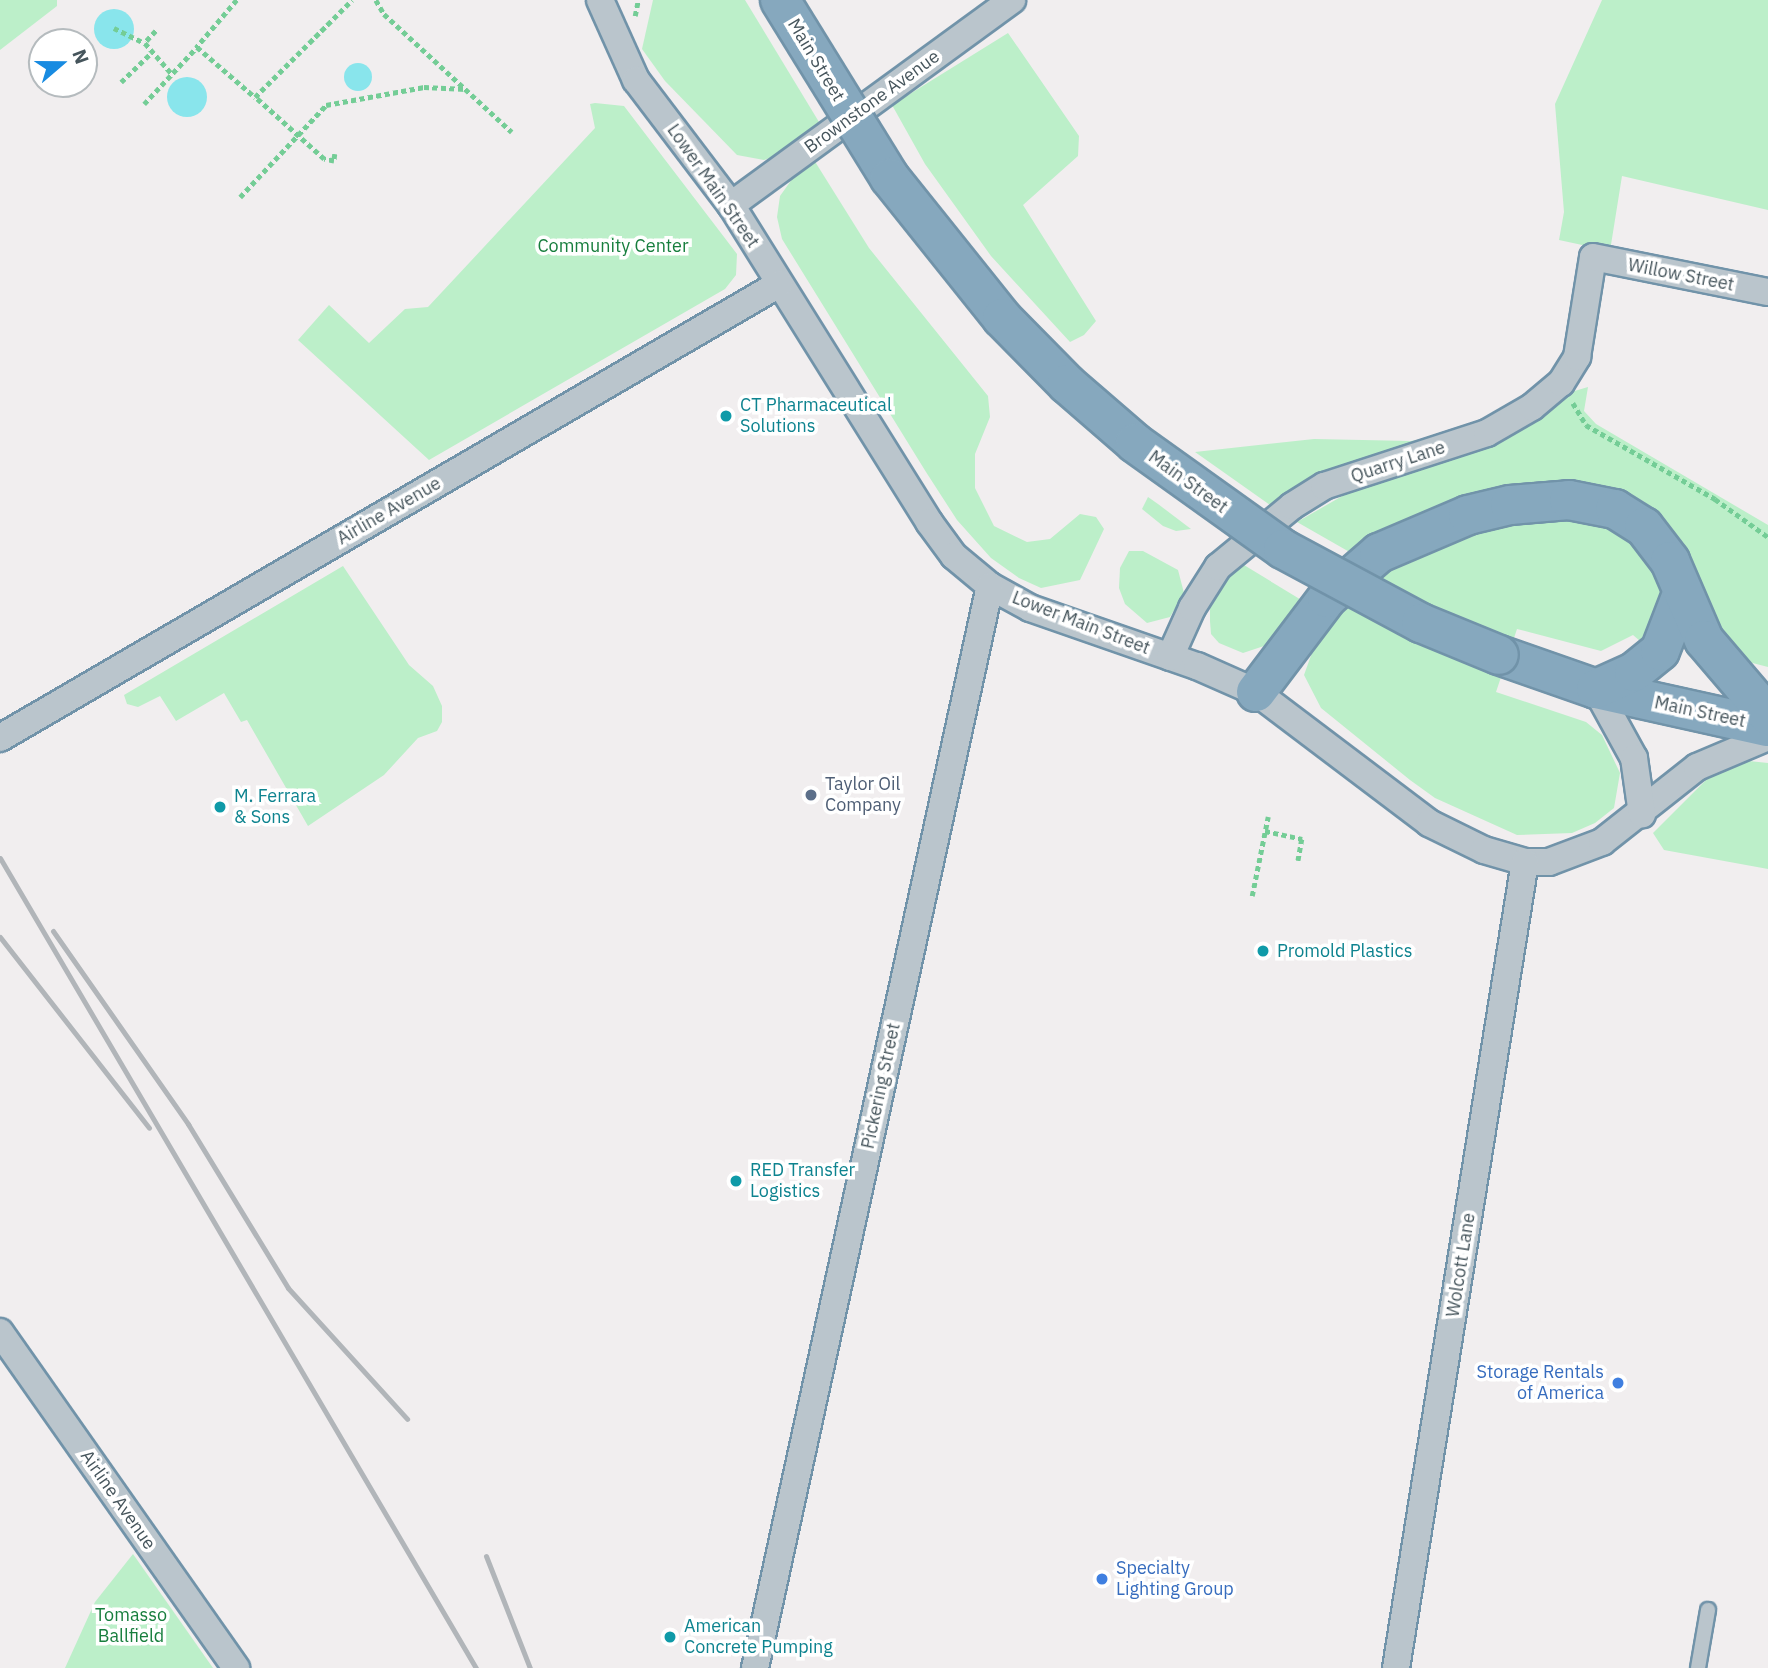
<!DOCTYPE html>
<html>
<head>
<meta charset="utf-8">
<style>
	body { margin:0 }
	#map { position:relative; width:1768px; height:1668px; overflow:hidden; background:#f1eeef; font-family:"IBM Plex Sans",sans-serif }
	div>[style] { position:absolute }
	.green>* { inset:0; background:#bcefc9 }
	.water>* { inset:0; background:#89e5ec }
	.round { border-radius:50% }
	.path>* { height:4.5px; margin-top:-2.25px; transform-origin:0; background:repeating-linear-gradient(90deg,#74cd96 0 5px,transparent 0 8.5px) }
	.roads { filter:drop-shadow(2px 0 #7193a9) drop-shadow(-2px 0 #7193a9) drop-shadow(0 2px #7193a9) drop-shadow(0 -2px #7193a9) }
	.lane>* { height:14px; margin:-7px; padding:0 7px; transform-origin:7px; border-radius:7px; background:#bac5cc }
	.street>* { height:26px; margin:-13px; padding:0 13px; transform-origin:13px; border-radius:13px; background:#bac5cc }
	.highway>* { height:38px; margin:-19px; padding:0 19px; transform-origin:19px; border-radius:19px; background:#86a8be }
	.rail>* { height:5px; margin:-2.5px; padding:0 2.5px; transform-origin:2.5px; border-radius:2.5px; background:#b1b5b9 }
	.bridges { filter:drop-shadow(2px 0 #7193a9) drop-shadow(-2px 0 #7193a9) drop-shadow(0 2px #7193a9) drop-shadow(0 -2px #7193a9) }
	.highway-bridge>* { height:38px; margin:-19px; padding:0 19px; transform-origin:19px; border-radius:19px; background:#86a8be }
	.dots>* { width:19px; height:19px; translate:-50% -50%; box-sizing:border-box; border:4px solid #fff; border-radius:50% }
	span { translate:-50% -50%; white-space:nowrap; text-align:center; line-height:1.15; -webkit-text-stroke:7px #fff; paint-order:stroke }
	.street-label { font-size:18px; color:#46555c }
	.park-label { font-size:18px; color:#177e3d }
	.culture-label { font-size:18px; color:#0d838f }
	.left { translate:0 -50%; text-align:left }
	.service-label { font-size:18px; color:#4e5e75 }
	.shop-label { font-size:18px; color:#366cbe }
	.right { translate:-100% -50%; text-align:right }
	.north { position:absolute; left:28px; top:28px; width:70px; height:70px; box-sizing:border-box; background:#fff; border:2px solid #b5bbbe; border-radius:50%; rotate:70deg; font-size:19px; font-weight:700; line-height:28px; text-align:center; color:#46555c }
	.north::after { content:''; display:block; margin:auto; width:24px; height:32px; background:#188be1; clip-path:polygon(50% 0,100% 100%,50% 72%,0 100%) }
</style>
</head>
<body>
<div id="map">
	<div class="green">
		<div style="clip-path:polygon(0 0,57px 0,57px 6px,0 50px)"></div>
		<div style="clip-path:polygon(653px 0,745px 0,819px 122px,776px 156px,764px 160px,737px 155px,665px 81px,642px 49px)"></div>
		<div style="clip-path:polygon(1602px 0,1768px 0,1768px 210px,1622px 176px,1610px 251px,1559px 240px,1564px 212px,1555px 104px)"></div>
		<div style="clip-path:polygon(1008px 33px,1079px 136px,1078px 156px,1023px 205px,1096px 321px,1084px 335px,1070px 342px,991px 256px,925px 164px,892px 105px)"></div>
		<div style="clip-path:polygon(595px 103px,624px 106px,737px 254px,736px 275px,725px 289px,429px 460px,298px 340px,329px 305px,369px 343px,405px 309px,428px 307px,595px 128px,590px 104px)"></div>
		<div style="clip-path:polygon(814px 160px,869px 248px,988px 396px,990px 417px,975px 454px,975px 488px,994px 526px,1027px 542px,1050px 539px,1080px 514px,1096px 517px,1104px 529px,1080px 580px,1041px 588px,1019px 578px,991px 558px,957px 520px,926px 472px,782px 239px,777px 217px,780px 196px,795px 175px)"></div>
		<div style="clip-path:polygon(1588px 387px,1584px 411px,1596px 424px,1768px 525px,1768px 667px,1741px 660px,1715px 621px,1687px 551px,1662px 518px,1643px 501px,1614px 491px,1353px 554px,1297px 522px,1351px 491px,1515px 433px,1551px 398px)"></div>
		<div style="clip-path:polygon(1443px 435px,1329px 470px,1270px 505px,1195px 452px,1314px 439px,1411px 441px)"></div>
		<div style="clip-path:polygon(1148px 497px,1158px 504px,1191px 529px,1176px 531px,1163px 526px,1142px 509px)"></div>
		<div style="clip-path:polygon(1571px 518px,1601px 524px,1639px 546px,1660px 581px,1661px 607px,1640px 641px,1633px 635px,1601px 651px,1517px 629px,1496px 692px,1586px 722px,1602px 735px,1620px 773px,1614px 808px,1595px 823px,1572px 833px,1517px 835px,1435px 798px,1410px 780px,1321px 708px,1304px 675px,1313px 650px,1333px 621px,1387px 570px,1495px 524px)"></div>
		<div style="clip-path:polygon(1129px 551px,1143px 551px,1178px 570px,1184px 593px,1170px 617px,1147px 623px,1125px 604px,1119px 588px,1120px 568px)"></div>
		<div style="clip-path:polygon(1239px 562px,1303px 601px,1264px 646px,1243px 653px,1219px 643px,1211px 634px,1210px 621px,1210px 608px)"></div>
		<div style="clip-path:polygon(343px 566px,409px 665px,433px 686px,442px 706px,442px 722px,437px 731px,418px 738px,384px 775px,308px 826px,247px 720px,241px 722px,224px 693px,176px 721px,160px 696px,138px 707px,127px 704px,124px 695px)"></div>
		<div style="clip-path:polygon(1730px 759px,1768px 763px,1768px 869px,1664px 850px,1653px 833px,1708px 778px,1722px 772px)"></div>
		<div style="clip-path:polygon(133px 1554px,213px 1668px,65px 1668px,95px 1602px)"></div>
	</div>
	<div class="water">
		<div class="round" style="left:94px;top:9px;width:40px;height:40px"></div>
		<div class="round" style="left:344px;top:63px;width:28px;height:28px"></div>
		<div class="round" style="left:167px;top:77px;width:40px;height:40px"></div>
	</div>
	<div class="path">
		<div style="left:237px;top:0;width:62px;rotate:130.4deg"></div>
		<div style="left:197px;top:47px;width:77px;rotate:40.8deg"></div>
		<div style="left:376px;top:0;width:16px;rotate:60deg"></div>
		<div style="left:384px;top:14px;width:174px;rotate:42.7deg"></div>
		<div style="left:635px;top:16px;width:16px;rotate:-79deg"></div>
		<div style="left:114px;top:28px;width:34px;rotate:26deg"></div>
		<div style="left:156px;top:31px;width:16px;rotate:133deg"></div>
		<div style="left:145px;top:43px;width:41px;rotate:48.9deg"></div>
		<div style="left:121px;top:82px;width:42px;rotate:-44deg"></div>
		<div style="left:144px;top:104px;width:78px;rotate:-47.1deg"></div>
		<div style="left:335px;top:154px;width:7px;rotate:98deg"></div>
		<div style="left:334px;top:161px;width:10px;rotate:-169deg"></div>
		<div style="left:324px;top:159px;width:93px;rotate:-138.1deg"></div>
		<div style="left:255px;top:97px;width:137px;rotate:-45deg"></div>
		<div style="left:240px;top:197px;width:126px;rotate:-46.9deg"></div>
		<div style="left:326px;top:105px;width:100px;rotate:-10.4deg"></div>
		<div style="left:424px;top:87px;width:42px;rotate:2.7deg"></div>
		<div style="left:1573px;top:403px;width:26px;rotate:59deg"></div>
		<div style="left:1586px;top:425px;width:149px;rotate:29.8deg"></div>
		<div style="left:1715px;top:499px;width:65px;rotate:35.6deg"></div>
		<div style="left:1265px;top:831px;width:38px;rotate:12deg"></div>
		<div style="left:1302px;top:839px;width:22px;rotate:100deg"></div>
		<div style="left:1252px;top:896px;width:81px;rotate:-78.6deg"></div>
	</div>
	<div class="roads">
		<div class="lane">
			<div style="left:1698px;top:1668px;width:59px;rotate:-80.2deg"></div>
		</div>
		<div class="street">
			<div style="left:600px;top:0;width:88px;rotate:65.8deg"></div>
			<div style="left:636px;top:80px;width:157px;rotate:52.8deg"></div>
			<div style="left:731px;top:205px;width:374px;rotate:58deg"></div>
			<div style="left:929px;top:522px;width:42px;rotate:53.7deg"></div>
			<div style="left:954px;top:556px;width:47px;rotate:39.8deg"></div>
			<div style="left:990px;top:586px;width:46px;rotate:28.8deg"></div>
			<div style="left:1030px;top:608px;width:177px;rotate:19.2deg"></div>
			<div style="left:1197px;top:666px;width:64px;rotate:23.8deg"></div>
			<div style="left:1256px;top:692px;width:217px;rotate:37.1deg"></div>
			<div style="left:1429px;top:823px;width:61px;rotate:26.1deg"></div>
			<div style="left:1484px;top:850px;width:43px;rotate:16.3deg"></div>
			<div style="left:1525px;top:862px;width:24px"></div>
			<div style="left:1549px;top:862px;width:57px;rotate:-20.7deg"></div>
			<div style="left:1602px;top:842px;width:121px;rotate:-38.3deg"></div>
			<div style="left:1697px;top:767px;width:77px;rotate:-22.9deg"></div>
			<div style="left:731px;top:205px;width:348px;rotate:-36.1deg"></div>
			<div style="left:1170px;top:657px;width:54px;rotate:-65.8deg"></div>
			<div style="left:1192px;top:608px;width:49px;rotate:-57.6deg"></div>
			<div style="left:1218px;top:567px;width:96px;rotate:-39.5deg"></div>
			<div style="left:1292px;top:506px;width:38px;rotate:-32deg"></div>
			<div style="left:1324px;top:486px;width:171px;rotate:-18deg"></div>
			<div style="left:1487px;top:433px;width:52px;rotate:-30deg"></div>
			<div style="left:1532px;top:407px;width:38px;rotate:-40deg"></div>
			<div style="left:1561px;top:383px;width:31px;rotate:-58deg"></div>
			<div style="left:1577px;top:357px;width:101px;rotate:-80.9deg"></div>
			<div style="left:1593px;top:257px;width:178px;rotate:11.3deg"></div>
			<div style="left:1596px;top:689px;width:79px;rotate:61.2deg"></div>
			<div style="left:1634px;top:758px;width:57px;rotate:81.9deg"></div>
			<div style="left:0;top:738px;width:902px;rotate:-30.23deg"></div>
			<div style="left:0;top:1332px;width:411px;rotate:54.9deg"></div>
			<div style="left:755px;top:1668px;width:1107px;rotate:-77.75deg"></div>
			<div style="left:1396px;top:1668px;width:816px;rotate:-80.91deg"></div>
		</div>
		<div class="highway">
			<div style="left:1499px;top:655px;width:103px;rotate:19.3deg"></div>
			<div style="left:1596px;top:689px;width:176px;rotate:12.5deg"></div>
			<div style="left:1596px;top:689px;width:42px;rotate:-24.1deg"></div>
			<div style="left:1634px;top:672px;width:33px;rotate:-39deg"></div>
			<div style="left:1660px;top:651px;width:61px;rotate:-68.9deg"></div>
			<div style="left:1256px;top:692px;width:118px;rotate:-52.9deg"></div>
			<div style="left:1327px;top:598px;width:69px;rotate:-40.9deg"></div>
			<div style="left:1379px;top:553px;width:97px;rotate:-23.1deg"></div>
			<div style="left:1468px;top:515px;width:43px;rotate:-13.4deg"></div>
			<div style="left:1510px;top:505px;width:59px;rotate:-4.8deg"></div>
			<div style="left:1569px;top:500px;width:47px;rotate:11.1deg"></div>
			<div style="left:1615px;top:509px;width:34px;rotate:32deg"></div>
			<div style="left:1644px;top:527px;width:43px;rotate:52.6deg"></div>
			<div style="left:1670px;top:561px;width:86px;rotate:66.7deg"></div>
			<div style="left:1704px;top:640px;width:99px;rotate:49.5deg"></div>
		</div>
	</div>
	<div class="rail">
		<div style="left:0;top:858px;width:940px;rotate:59.56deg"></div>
		<div style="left:53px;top:931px;width:236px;rotate:55deg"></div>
		<div style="left:188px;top:1124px;width:192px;rotate:58.6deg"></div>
		<div style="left:288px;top:1288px;width:177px;rotate:47.7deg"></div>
		<div style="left:0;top:937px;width:242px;rotate:52deg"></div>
		<div style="left:486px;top:1556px;width:120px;rotate:68.6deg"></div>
	</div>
	<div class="bridges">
		<div class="highway-bridge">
			<div style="left:780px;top:0;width:209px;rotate:58.3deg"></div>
			<div style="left:890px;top:178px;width:179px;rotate:51.3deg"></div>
			<div style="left:1002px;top:318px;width:93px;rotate:45.4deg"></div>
			<div style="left:1067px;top:384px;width:90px;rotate:40.9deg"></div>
			<div style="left:1135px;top:443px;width:182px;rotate:35.6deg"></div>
			<div style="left:1283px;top:549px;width:157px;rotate:28.2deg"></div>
			<div style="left:1421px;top:623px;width:84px;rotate:22.3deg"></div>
		</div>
	</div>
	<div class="dots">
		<div style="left:726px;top:416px;background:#0f9aa8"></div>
		<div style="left:811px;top:795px;background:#5c6f8a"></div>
		<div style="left:220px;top:807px;background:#0f9aa8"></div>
		<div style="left:1263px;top:951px;background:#0f9aa8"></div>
		<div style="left:736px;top:1181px;background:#0f9aa8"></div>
		<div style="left:1618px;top:1383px;background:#3f7fe0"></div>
		<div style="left:1102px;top:1579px;background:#3f7fe0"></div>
		<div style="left:670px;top:1637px;background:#0f9aa8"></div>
	</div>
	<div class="street-label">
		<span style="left:816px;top:60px;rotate:59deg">Main Street</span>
		<span style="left:872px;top:102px;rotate:-36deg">Brownstone Avenue</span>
		<span style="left:713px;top:186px;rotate:55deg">Lower Main Street</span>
		<span style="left:1681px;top:275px;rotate:11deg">Willow Street</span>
		<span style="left:1398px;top:462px;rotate:-18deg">Quarry Lane</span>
		<span style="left:1188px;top:482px;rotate:36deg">Main Street</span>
		<span style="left:389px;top:511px;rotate:-30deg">Airline Avenue</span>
		<span style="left:1081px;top:623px;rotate:21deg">Lower Main Street</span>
		<span style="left:1700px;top:712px;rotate:12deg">Main Street</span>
		<span style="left:881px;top:1086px;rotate:-78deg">Pickering Street</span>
		<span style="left:1461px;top:1265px;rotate:-81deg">Wolcott Lane</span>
		<span style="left:118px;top:1500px;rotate:55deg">Airline Avenue</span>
	</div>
	<div class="park-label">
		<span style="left:613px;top:246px">Community Center</span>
		<span style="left:131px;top:1626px">Tomasso<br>Ballfield</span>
	</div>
	<div class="culture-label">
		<span class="left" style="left:740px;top:416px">CT Pharmaceutical<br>Solutions</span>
		<span class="left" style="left:234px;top:807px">M. Ferrara<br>&amp; Sons</span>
		<span class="left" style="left:1277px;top:951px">Promold Plastics</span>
		<span class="left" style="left:750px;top:1181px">RED Transfer<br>Logistics</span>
		<span class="left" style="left:684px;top:1637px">American<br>Concrete Pumping</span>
	</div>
	<div class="service-label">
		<span class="left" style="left:825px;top:795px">Taylor Oil<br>Company</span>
	</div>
	<div class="shop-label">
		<span class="right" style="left:1604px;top:1383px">Storage Rentals<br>of America</span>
		<span class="left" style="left:1116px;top:1579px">Specialty<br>Lighting Group</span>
	</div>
	<div class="north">N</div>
</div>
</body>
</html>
